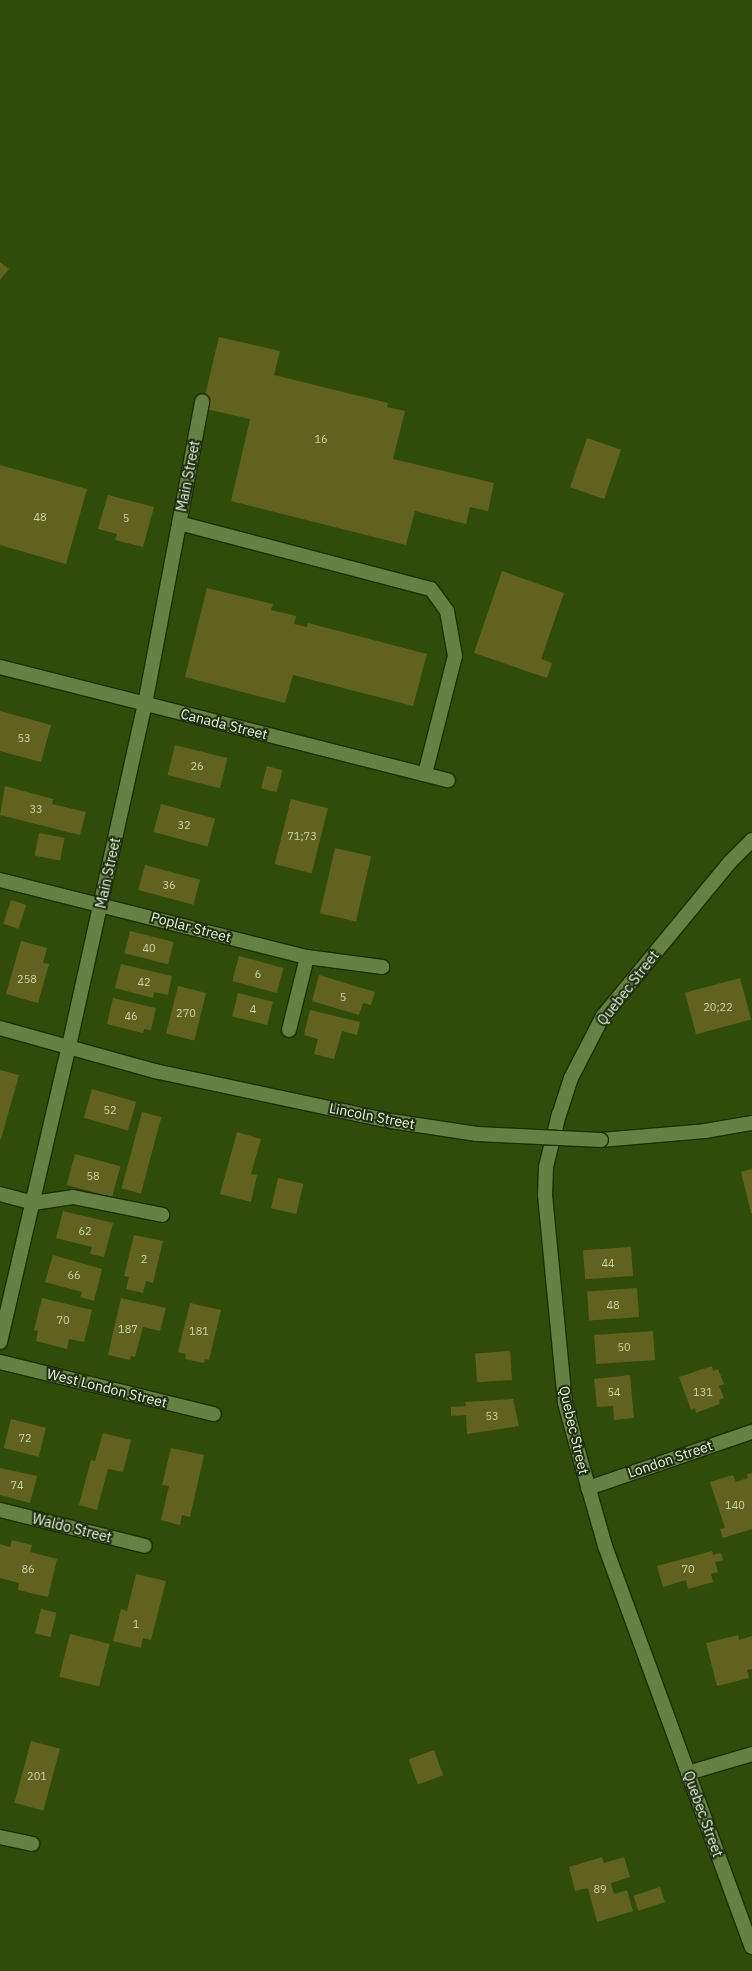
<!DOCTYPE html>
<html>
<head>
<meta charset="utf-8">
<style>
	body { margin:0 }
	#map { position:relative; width:752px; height:1971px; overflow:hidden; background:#314b0a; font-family:"IBM Plex Sans",sans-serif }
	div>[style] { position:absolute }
	.building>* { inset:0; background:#626220; transform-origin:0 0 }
	.roads { filter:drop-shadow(1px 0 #1c2f00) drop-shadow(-1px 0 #1c2f00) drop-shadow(0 1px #1c2f00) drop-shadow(0 -1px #1c2f00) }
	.service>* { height:14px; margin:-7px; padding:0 7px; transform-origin:7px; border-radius:7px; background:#658144 }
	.minor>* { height:14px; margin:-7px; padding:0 7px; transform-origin:7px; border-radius:7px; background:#658144 }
	.tertiary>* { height:14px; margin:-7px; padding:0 7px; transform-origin:7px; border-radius:7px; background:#658144 }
	.bridges { filter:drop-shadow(1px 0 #1c2f00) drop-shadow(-1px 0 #1c2f00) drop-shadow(0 1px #1c2f00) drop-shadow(0 -1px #1c2f00) }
	.tertiary-bridge>* { height:14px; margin:-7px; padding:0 7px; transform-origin:7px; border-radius:7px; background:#658144 }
	span { translate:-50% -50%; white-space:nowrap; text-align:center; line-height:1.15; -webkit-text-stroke:4px #212d13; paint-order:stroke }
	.number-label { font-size:11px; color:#c8d4ac }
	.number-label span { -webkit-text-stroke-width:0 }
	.street-label { font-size:14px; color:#eafada }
</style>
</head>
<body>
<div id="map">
	<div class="building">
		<div style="clip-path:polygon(0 262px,9px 269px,0 280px)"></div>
		<div style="clip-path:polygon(219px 337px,280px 351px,274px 375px,388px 403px,387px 407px,405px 411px,393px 459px,494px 483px,488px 511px,470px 507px,466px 524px,415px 511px,406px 545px,231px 501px,250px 419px,202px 408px)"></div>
		<div style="left:587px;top:438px;width:36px;height:52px;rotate:19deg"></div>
		<div style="clip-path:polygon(0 465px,87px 489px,66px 564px,0 545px)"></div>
		<div style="clip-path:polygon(108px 495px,154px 507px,143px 547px,115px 540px,117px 534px,98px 529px)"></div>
		<div style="clip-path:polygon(502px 571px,564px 593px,541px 659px,552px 663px,547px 678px,474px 653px)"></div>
		<div style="clip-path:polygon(207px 588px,273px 604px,271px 610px,296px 616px,294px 624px,307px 627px,308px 623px,427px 654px,413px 706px,293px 675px,285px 703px,185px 677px)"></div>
		<div style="clip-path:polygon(0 711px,51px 725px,41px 762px,0 751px)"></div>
		<div style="left:175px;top:745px;width:54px;height:31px;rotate:14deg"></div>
		<div style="left:267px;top:766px;width:16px;height:23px;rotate:15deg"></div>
		<div style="clip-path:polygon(5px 786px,53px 799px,52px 804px,86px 812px,80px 835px,0 815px)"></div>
		<div style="left:291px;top:799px;width:38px;height:67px;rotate:14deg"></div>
		<div style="left:161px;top:804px;width:56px;height:29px;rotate:15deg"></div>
		<div style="left:39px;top:833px;width:26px;height:23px;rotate:11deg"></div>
		<div style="left:335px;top:848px;width:37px;height:67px;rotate:13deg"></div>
		<div style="left:145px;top:865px;width:57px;height:26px;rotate:15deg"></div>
		<div style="left:11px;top:900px;width:16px;height:25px;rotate:18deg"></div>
		<div style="left:130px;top:931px;width:45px;height:23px;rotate:14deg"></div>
		<div style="clip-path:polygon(21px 941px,47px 948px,43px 963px,49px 964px,38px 1003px,6px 994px)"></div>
		<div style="left:239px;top:956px;width:46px;height:26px;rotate:15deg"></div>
		<div style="clip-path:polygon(121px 964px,172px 976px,168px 995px,154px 992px,153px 998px,115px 988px)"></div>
		<div style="clip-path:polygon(319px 975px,375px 992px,371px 1005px,363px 1003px,359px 1015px,312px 1001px)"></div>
		<div style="left:740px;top:978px;width:43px;height:57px;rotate:75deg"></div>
		<div style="left:178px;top:986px;width:29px;height:49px;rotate:14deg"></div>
		<div style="left:238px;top:993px;width:36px;height:24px;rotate:14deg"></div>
		<div style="clip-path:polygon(113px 998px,156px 1008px,151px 1030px,144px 1029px,143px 1033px,107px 1024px)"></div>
		<div style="clip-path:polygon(310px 1010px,360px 1022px,357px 1035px,342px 1031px,334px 1059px,314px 1054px,318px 1039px,304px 1035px)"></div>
		<div style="clip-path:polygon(0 1070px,19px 1075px,1px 1139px,0 1139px)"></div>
		<div style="left:92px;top:1089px;width:46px;height:30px;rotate:16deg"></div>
		<div style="left:142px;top:1112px;width:20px;height:79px;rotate:15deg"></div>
		<div style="clip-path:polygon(237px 1132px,261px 1139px,251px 1174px,257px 1175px,251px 1202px,220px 1194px)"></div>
		<div style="left:75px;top:1154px;width:47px;height:32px;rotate:15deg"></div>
		<div style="clip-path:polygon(752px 1169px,752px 1213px,751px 1213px,741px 1172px)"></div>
		<div style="left:278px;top:1178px;width:26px;height:31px;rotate:13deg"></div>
		<div style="clip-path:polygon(63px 1211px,113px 1223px,104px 1257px,90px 1254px,92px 1247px,56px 1238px)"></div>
		<div style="clip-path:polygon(134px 1235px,163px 1241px,153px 1283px,146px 1281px,143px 1293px,126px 1289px,129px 1277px,124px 1276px)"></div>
		<div style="left:631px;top:1247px;width:29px;height:48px;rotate:86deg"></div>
		<div style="clip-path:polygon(53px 1255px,102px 1269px,94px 1301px,80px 1297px,82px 1292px,45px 1282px)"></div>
		<div style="left:637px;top:1288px;width:29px;height:50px;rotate:86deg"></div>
		<div style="clip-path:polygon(42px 1298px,92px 1310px,84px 1342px,69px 1339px,67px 1349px,36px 1341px,38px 1331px,34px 1330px)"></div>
		<div style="clip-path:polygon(121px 1298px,166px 1308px,160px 1331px,143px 1327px,135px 1357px,131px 1356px,130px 1360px,108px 1355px)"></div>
		<div style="clip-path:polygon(190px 1303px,221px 1310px,209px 1360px,205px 1359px,204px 1363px,185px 1359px,186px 1354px,178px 1352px)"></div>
		<div style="left:653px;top:1331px;width:29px;height:59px;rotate:86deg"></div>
		<div style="left:510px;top:1351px;width:29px;height:35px;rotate:86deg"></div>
		<div style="clip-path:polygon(712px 1366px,713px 1371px,718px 1369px,724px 1384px,719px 1386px,724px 1398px,719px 1400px,720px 1404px,696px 1413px,695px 1408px,691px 1410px,679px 1377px)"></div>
		<div style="clip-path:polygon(630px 1375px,634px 1418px,614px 1420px,613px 1406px,597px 1407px,594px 1379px)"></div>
		<div style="clip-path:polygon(513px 1399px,519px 1426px,467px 1434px,466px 1415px,451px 1416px,451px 1407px,466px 1406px,465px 1402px)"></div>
		<div style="left:11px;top:1419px;width:36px;height:30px;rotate:14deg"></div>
		<div style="clip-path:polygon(103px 1433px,131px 1440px,123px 1472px,108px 1469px,97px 1510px,79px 1505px,91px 1460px,95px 1461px)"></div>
		<div style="clip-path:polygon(171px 1448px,204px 1455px,190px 1517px,182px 1515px,180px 1525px,161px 1520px,169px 1486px,162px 1485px)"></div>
		<div style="clip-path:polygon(0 1468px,37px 1476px,30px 1503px,0 1495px)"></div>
		<div style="clip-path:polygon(752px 1473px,752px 1529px,723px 1538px,720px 1529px,725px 1528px,710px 1482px,733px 1475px,736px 1482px,748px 1478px,747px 1474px)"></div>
		<div style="clip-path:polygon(12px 1540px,32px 1545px,30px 1552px,57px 1559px,48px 1597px,18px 1590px,19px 1583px,0 1578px,0 1544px,10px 1547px)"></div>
		<div style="clip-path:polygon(712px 1551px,713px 1555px,721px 1553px,723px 1560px,715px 1562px,718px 1572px,711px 1574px,713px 1582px,688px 1589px,686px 1580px,663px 1587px,657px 1566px)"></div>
		<div style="clip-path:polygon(136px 1574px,166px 1581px,151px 1640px,143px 1638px,141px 1648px,113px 1641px,121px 1609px,127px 1611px)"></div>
		<div style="left:41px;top:1609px;width:16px;height:25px;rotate:14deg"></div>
		<div style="left:70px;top:1634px;width:41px;height:44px;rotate:14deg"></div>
		<div style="clip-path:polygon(738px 1635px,739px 1640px,752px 1636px,752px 1669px,747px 1670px,749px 1678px,717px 1686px,706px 1643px)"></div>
		<div style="left:31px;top:1741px;width:30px;height:64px;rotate:15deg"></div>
		<div style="left:434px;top:1750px;width:27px;height:27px;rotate:70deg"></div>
		<div style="clip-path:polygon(602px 1857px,604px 1863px,624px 1857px,630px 1877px,611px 1883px,614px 1894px,627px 1890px,633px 1911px,597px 1922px,588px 1888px,575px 1891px,569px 1867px)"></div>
		<div style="left:660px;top:1887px;width:16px;height:28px;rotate:72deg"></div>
	</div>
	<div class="roads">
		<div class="service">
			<div style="left:179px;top:523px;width:260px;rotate:14.7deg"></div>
			<div style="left:431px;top:589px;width:27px;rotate:54deg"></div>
			<div style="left:447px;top:611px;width:46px;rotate:79.9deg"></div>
			<div style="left:455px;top:656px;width:122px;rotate:104.3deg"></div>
		</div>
		<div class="minor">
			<div style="left:0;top:667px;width:462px;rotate:14.2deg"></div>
			<div style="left:752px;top:840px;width:31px;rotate:135deg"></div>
			<div style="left:730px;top:862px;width:200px;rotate:129.5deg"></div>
			<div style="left:603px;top:1016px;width:70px;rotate:117.3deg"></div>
			<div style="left:571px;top:1078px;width:38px;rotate:108deg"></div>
			<div style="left:559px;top:1114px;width:55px;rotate:103.8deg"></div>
			<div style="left:546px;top:1167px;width:28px;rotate:92deg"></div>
			<div style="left:545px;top:1195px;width:209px;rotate:84.5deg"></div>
			<div style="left:565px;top:1403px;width:64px;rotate:74.7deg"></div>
			<div style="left:582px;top:1465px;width:84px;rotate:74.1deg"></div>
			<div style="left:605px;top:1546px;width:427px;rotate:69.9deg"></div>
			<div style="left:0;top:880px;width:317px;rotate:14.1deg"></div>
			<div style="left:307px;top:957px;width:76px;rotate:7.6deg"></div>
			<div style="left:289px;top:1030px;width:75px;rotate:-76.1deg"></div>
			<div style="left:69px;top:1046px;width:350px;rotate:-77.5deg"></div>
			<div style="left:145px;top:704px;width:308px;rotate:-79.3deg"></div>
			<div style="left:0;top:1194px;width:34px;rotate:15deg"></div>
			<div style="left:33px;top:1203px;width:40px;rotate:-8.5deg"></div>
			<div style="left:73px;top:1197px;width:91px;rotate:11.4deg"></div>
			<div style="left:0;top:1362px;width:220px;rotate:13.7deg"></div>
			<div style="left:588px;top:1488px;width:173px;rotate:-18.9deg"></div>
			<div style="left:0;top:1510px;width:149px;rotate:13.9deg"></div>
			<div style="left:688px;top:1773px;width:67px;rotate:-16.5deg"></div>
			<div style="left:0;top:1837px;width:33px;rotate:12deg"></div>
		</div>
		<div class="tertiary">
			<div style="left:0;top:1028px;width:161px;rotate:15.5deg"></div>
			<div style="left:155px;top:1071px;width:241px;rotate:12deg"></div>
			<div style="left:601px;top:1140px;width:104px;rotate:-4.9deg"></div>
			<div style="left:705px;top:1131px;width:48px;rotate:-9.7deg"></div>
			<div style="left:0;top:1342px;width:304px;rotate:-76.9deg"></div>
		</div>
	</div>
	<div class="bridges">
		<div class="tertiary-bridge">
			<div style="left:391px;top:1121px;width:87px;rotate:8.6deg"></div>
			<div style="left:477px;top:1134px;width:124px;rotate:2.8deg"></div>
		</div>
	</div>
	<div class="number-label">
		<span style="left:321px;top:439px">16</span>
		<span style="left:40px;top:517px">48</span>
		<span style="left:126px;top:518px">5</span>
		<span style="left:24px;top:738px">53</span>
		<span style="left:197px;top:766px">26</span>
		<span style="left:36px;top:809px">33</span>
		<span style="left:184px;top:825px">32</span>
		<span style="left:302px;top:836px">71;73</span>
		<span style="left:169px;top:885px">36</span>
		<span style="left:149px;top:948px">40</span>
		<span style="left:258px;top:974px">6</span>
		<span style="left:27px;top:979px">258</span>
		<span style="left:144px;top:982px">42</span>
		<span style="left:343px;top:997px">5</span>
		<span style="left:718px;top:1007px">20;22</span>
		<span style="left:253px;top:1009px">4</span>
		<span style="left:186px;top:1013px">270</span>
		<span style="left:131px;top:1016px">46</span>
		<span style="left:110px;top:1110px">52</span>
		<span style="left:93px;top:1176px">58</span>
		<span style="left:85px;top:1231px">62</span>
		<span style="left:144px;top:1259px">2</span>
		<span style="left:608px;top:1263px">44</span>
		<span style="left:74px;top:1275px">66</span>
		<span style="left:613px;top:1305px">48</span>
		<span style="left:63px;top:1320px">70</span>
		<span style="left:128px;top:1329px">187</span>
		<span style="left:199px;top:1331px">181</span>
		<span style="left:624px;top:1347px">50</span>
		<span style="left:614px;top:1392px">54</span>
		<span style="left:703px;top:1392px">131</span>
		<span style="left:492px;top:1416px">53</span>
		<span style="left:25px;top:1438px">72</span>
		<span style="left:17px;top:1485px">74</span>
		<span style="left:735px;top:1505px">140</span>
		<span style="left:28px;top:1569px">86</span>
		<span style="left:688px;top:1569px">70</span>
		<span style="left:136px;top:1624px">1</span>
		<span style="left:37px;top:1776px">201</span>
		<span style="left:600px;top:1889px">89</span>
	</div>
	<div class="street-label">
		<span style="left:188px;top:476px;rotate:-79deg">Main Street</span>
		<span style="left:224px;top:724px;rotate:14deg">Canada Street</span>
		<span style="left:108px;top:873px;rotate:-78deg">Main Street</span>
		<span style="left:191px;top:927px;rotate:15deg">Poplar Street</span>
		<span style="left:628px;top:988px;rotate:-52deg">Quebec Street</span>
		<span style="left:372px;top:1116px;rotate:11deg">Lincoln Street</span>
		<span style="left:107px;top:1388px;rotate:14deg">West London Street</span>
		<span style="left:574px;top:1430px;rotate:77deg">Quebec Street</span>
		<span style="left:670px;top:1459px;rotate:-19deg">London Street</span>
		<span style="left:72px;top:1528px;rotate:14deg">Waldo Street</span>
		<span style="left:703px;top:1814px;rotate:70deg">Quebec Street</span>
	</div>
</div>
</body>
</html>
